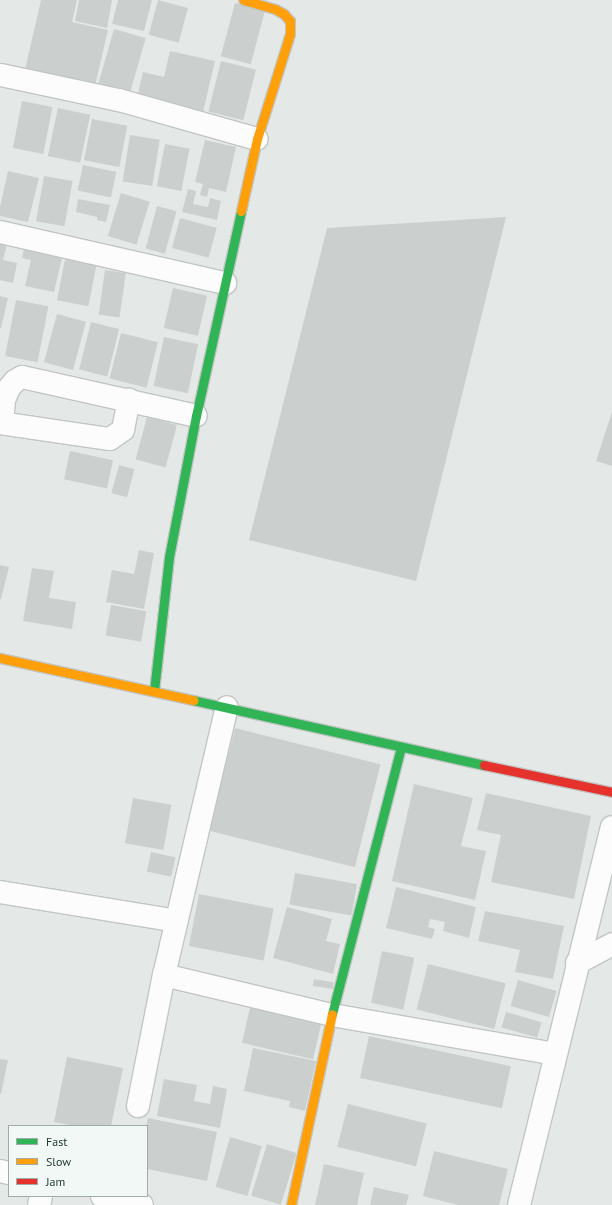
<!DOCTYPE html>
<html>
<head>
<meta charset="utf-8">
<style>
	body { margin:0 }
	#map { position:relative; width:612px; height:1205px; overflow:hidden; background:#e4e9e7; font-family:"PT Sans",sans-serif }
	div>[style] { position:absolute }
	.building>* { inset:0; background:#cbd0ce; transform-origin:0 0 }
	.roads { filter:drop-shadow(1px 0 #c1c6c4) drop-shadow(-1px 0 #c1c6c4) drop-shadow(0 1px #c1c6c4) drop-shadow(0 -1px #c1c6c4) }
	.street>* { height:22px; margin:-11px; padding:0 11px; transform-origin:11px; border-radius:11px; background:#fbfcfb }
	.fast>* { height:9px; margin:-4.5px; padding:0 4.5px; transform-origin:4.5px; border-radius:4.5px; background:#30b455 }
	.slow>* { height:9px; margin:-4.5px; padding:0 4.5px; transform-origin:4.5px; border-radius:4.5px; background:#ff9f0a }
	.jam>* { height:9px; margin:-4.5px; padding:0 4.5px; transform-origin:4.5px; border-radius:4.5px; background:#e5322d }
	span { translate:-50% -50%; white-space:nowrap; text-align:center; line-height:1.15; -webkit-text-stroke:3.5px #f2f8f5; paint-order:stroke }
	.legend { position:absolute; left:8px; top:1125px; width:140px; height:72px; box-sizing:border-box; background:#f2f8f5; border:1px solid #9faca9; margin:0; padding:5px 7px; list-style:none; font-size:12px; color:#233b36 }
	.legend li { display:flex; align-items:center; gap:8px; height:20px }
	.legend b { width:20px; border:1px solid #9faca9 }
</style>
</head>
<body>
<div id="map">
	<div class="building">
		<div style="clip-path:polygon(41px 0,77px 0,72px 22px,108px 30px,94px 90px,24px 74px)"></div>
		<div style="clip-path:polygon(79px 0,112px 0,107px 28px,75px 21px)"></div>
		<div style="clip-path:polygon(118px 0,152px 0,144px 31px,112px 24px)"></div>
		<div style="left:158px;top:0;width:31px;height:36px;rotate:15deg"></div>
		<div style="left:235px;top:3px;width:31px;height:55px;rotate:15deg"></div>
		<div style="left:114px;top:29px;width:33px;height:59px;rotate:16deg"></div>
		<div style="clip-path:polygon(170px 51px,215px 61px,203px 112px,137px 98px,143px 72px,164px 77px)"></div>
		<div style="left:221px;top:61px;width:36px;height:52px;rotate:14deg"></div>
		<div style="left:22px;top:101px;width:31px;height:48px;rotate:11deg"></div>
		<div style="left:58px;top:108px;width:33px;height:49px;rotate:12deg"></div>
		<div style="left:92px;top:119px;width:36px;height:42px;rotate:11deg"></div>
		<div style="left:130px;top:135px;width:30px;height:47px;rotate:9deg"></div>
		<div style="clip-path:polygon(205px 140px,236px 147px,226px 192px,209px 188px,207px 197px,200px 195px,203px 184px,195px 182px)"></div>
		<div style="left:165px;top:144px;width:25px;height:43px;rotate:11deg"></div>
		<div style="left:83px;top:165px;width:34px;height:26px;rotate:12deg"></div>
		<div style="clip-path:polygon(8px 171px,39px 178px,28px 222px,0 216px,0 207px)"></div>
		<div style="left:44px;top:176px;width:29px;height:46px;rotate:10deg"></div>
		<div style="clip-path:polygon(188px 189px,196px 191px,193px 204px,208px 207px,210px 198px,221px 201px,217px 220px,182px 212px)"></div>
		<div style="left:121px;top:193px;width:30px;height:45px;rotate:17deg"></div>
		<div style="clip-path:polygon(78px 199px,110px 205px,106px 222px,97px 220px,97px 217px,76px 212px)"></div>
		<div style="left:157px;top:206px;width:20px;height:44px;rotate:15deg"></div>
		<div style="clip-path:polygon(506px 217px,416px 581px,249px 540px,327px 228px)"></div>
		<div style="left:180px;top:218px;width:38px;height:31px;rotate:15deg"></div>
		<div style="clip-path:polygon(0 242px,7px 244px,3px 260px,17px 263px,13px 283px,0 280px)"></div>
		<div style="clip-path:polygon(24px 249px,62px 258px,54px 292px,25px 286px,31px 260px,22px 258px)"></div>
		<div style="left:65px;top:259px;width:32px;height:42px;rotate:11deg"></div>
		<div style="left:105px;top:270px;width:21px;height:45px;rotate:8deg"></div>
		<div style="left:173px;top:288px;width:35px;height:41px;rotate:13deg"></div>
		<div style="clip-path:polygon(0 296px,8px 298px,1px 328px,0 328px)"></div>
		<div style="left:16px;top:300px;width:33px;height:57px;rotate:11deg"></div>
		<div style="left:57px;top:314px;width:30px;height:50px;rotate:15deg"></div>
		<div style="left:91px;top:322px;width:29px;height:49px;rotate:14deg"></div>
		<div style="left:121px;top:333px;width:38px;height:47px;rotate:14deg"></div>
		<div style="left:164px;top:337px;width:35px;height:50px;rotate:12deg"></div>
		<div style="clip-path:polygon(612px 412px,612px 466px,596px 461px)"></div>
		<div style="left:147px;top:417px;width:31px;height:44px;rotate:15deg"></div>
		<div style="left:70px;top:451px;width:44px;height:29px;rotate:12deg"></div>
		<div style="left:119px;top:465px;width:16px;height:29px;rotate:15deg"></div>
		<div style="clip-path:polygon(139px 550px,154px 553px,144px 609px,106px 602px,112px 570px,134px 574px)"></div>
		<div style="clip-path:polygon(0 565px,9px 567px,1px 599px,0 599px)"></div>
		<div style="clip-path:polygon(32px 568px,54px 571px,49px 598px,76px 602px,72px 629px,23px 621px)"></div>
		<div style="left:111px;top:605px;width:36px;height:31px;rotate:10deg"></div>
		<div style="left:235px;top:728px;width:150px;height:106px;rotate:14deg"></div>
		<div style="clip-path:polygon(414px 784px,473px 798px,461px 846px,486px 851px,475px 900px,392px 881px)"></div>
		<div style="clip-path:polygon(486px 793px,591px 816px,574px 899px,491px 882px,501px 835px,477px 830px)"></div>
		<div style="left:133px;top:798px;width:39px;height:46px;rotate:10deg"></div>
		<div style="left:151px;top:852px;width:25px;height:20px;rotate:12deg"></div>
		<div style="left:295px;top:873px;width:63px;height:32px;rotate:10deg"></div>
		<div style="clip-path:polygon(396px 887px,476px 907px,469px 938px,443px 931px,445px 922px,430px 919px,428px 927px,435px 929px,432px 939px,386px 928px)"></div>
		<div style="left:199px;top:894px;width:76px;height:53px;rotate:11deg"></div>
		<div style="clip-path:polygon(287px 907px,332px 919px,326px 941px,340px 944px,333px 974px,273px 958px)"></div>
		<div style="clip-path:polygon(485px 911px,564px 926px,553px 979px,515px 972px,520px 950px,478px 941px)"></div>
		<div style="left:382px;top:951px;width:33px;height:53px;rotate:12deg"></div>
		<div style="left:428px;top:964px;width:80px;height:47px;rotate:14deg"></div>
		<div style="left:314px;top:979px;width:20px;height:7px;rotate:9deg"></div>
		<div style="left:518px;top:980px;width:40px;height:27px;rotate:16deg"></div>
		<div style="left:252px;top:999px;width:73px;height:45px;rotate:13deg"></div>
		<div style="left:506px;top:1012px;width:37px;height:16px;rotate:16deg"></div>
		<div style="left:369px;top:1036px;width:145px;height:43px;rotate:12deg"></div>
		<div style="clip-path:polygon(253px 1048px,316px 1061px,305px 1111px,289px 1107px,290px 1101px,244px 1091px)"></div>
		<div style="clip-path:polygon(67px 1057px,123px 1068px,111px 1126px,74px 1126px,54px 1122px)"></div>
		<div style="clip-path:polygon(0 1059px,8px 1060px,1px 1094px,0 1094px)"></div>
		<div style="clip-path:polygon(164px 1079px,197px 1085px,194px 1101px,210px 1104px,213px 1086px,227px 1089px,220px 1128px,157px 1116px)"></div>
		<div style="left:348px;top:1104px;width:81px;height:44px;rotate:14deg"></div>
		<div style="clip-path:polygon(148px 1118px,217px 1132px,207px 1181px,147px 1169px,146px 1126px)"></div>
		<div style="left:230px;top:1137px;width:33px;height:52px;rotate:16deg"></div>
		<div style="left:267px;top:1144px;width:31px;height:54px;rotate:17deg"></div>
		<div style="clip-path:polygon(434px 1151px,508px 1169px,499px 1205px,458px 1205px,423px 1196px)"></div>
		<div style="clip-path:polygon(324px 1164px,364px 1173px,357px 1205px,315px 1205px)"></div>
		<div style="clip-path:polygon(374px 1187px,409px 1195px,406px 1205px,370px 1205px)"></div>
	</div>
	<div class="roads">
		<div class="street">
			<div style="left:1px;top:75px;width:121px;rotate:12deg"></div>
			<div style="left:119px;top:100px;width:143px;rotate:15.8deg"></div>
			<div style="left:0;top:232px;width:231px;rotate:12.8deg"></div>
			<div style="left:0;top:423px;width:111px;rotate:8.3deg"></div>
			<div style="left:110px;top:439px;width:16px;rotate:-35deg"></div>
			<div style="left:123px;top:430px;width:31px;rotate:-79deg"></div>
			<div style="left:2px;top:423px;width:23px;rotate:-85deg"></div>
			<div style="left:4px;top:400px;width:13px;rotate:-67deg"></div>
			<div style="left:9px;top:388px;width:9px;rotate:-49deg"></div>
			<div style="left:15px;top:381px;width:8px;rotate:-30deg"></div>
			<div style="left:22px;top:377px;width:178px;rotate:12.6deg"></div>
			<div style="left:0;top:892px;width:179px;rotate:9.3deg"></div>
			<div style="left:577px;top:963px;width:40px;rotate:-28deg"></div>
			<div style="left:164px;top:975px;width:173px;rotate:13.4deg"></div>
			<div style="left:332px;top:1015px;width:226px;rotate:9.9deg"></div>
			<div style="left:138px;top:1106px;width:134px;rotate:-78.8deg"></div>
			<div style="left:164px;top:975px;width:275px;rotate:-76.8deg"></div>
			<div style="left:0;top:1171px;width:9px;rotate:13deg"></div>
			<div style="left:102px;top:1196px;width:41px;rotate:12.7deg"></div>
			<div style="left:39px;top:1205px;width:9px;rotate:-77deg"></div>
			<div style="left:519px;top:1205px;width:389px;rotate:-76.2deg"></div>
		</div>
		<div class="fast">
			<div style="left:154px;top:691px;width:135px;rotate:-83.6deg"></div>
			<div style="left:169px;top:557px;width:144px;rotate:-79.2deg"></div>
			<div style="left:196px;top:416px;width:210px;rotate:-77.6deg"></div>
			<div style="left:193px;top:700px;width:298px;rotate:12.6deg"></div>
			<div style="left:332px;top:1014px;width:275px;rotate:-75.5deg"></div>
		</div>
		<div class="slow">
			<div style="left:241px;top:211px;width:74px;rotate:-77.5deg"></div>
			<div style="left:257px;top:139px;width:110px;rotate:-72.6deg"></div>
			<div style="left:290px;top:34px;width:13px;rotate:-90deg"></div>
			<div style="left:290px;top:21px;width:9px;rotate:-131deg"></div>
			<div style="left:284px;top:14px;width:10px;rotate:-151deg"></div>
			<div style="left:275px;top:9px;width:33px;rotate:-164deg"></div>
			<div style="left:0;top:658px;width:198px;rotate:12.3deg"></div>
			<div style="left:291px;top:1205px;width:195px;rotate:-77.9deg"></div>
		</div>
		<div class="jam">
			<div style="left:484px;top:765px;width:131px;rotate:11.9deg"></div>
		</div>
	</div>
	<ul class="legend">
	<li><b style="height:5px;background:#30b455"></b>Fast</li>
	<li><b style="height:5px;background:#ff9f0a"></b>Slow</li>
	<li><b style="height:5px;background:#e5322d"></b>Jam</li>
	</ul>
</div>
</body>
</html>
